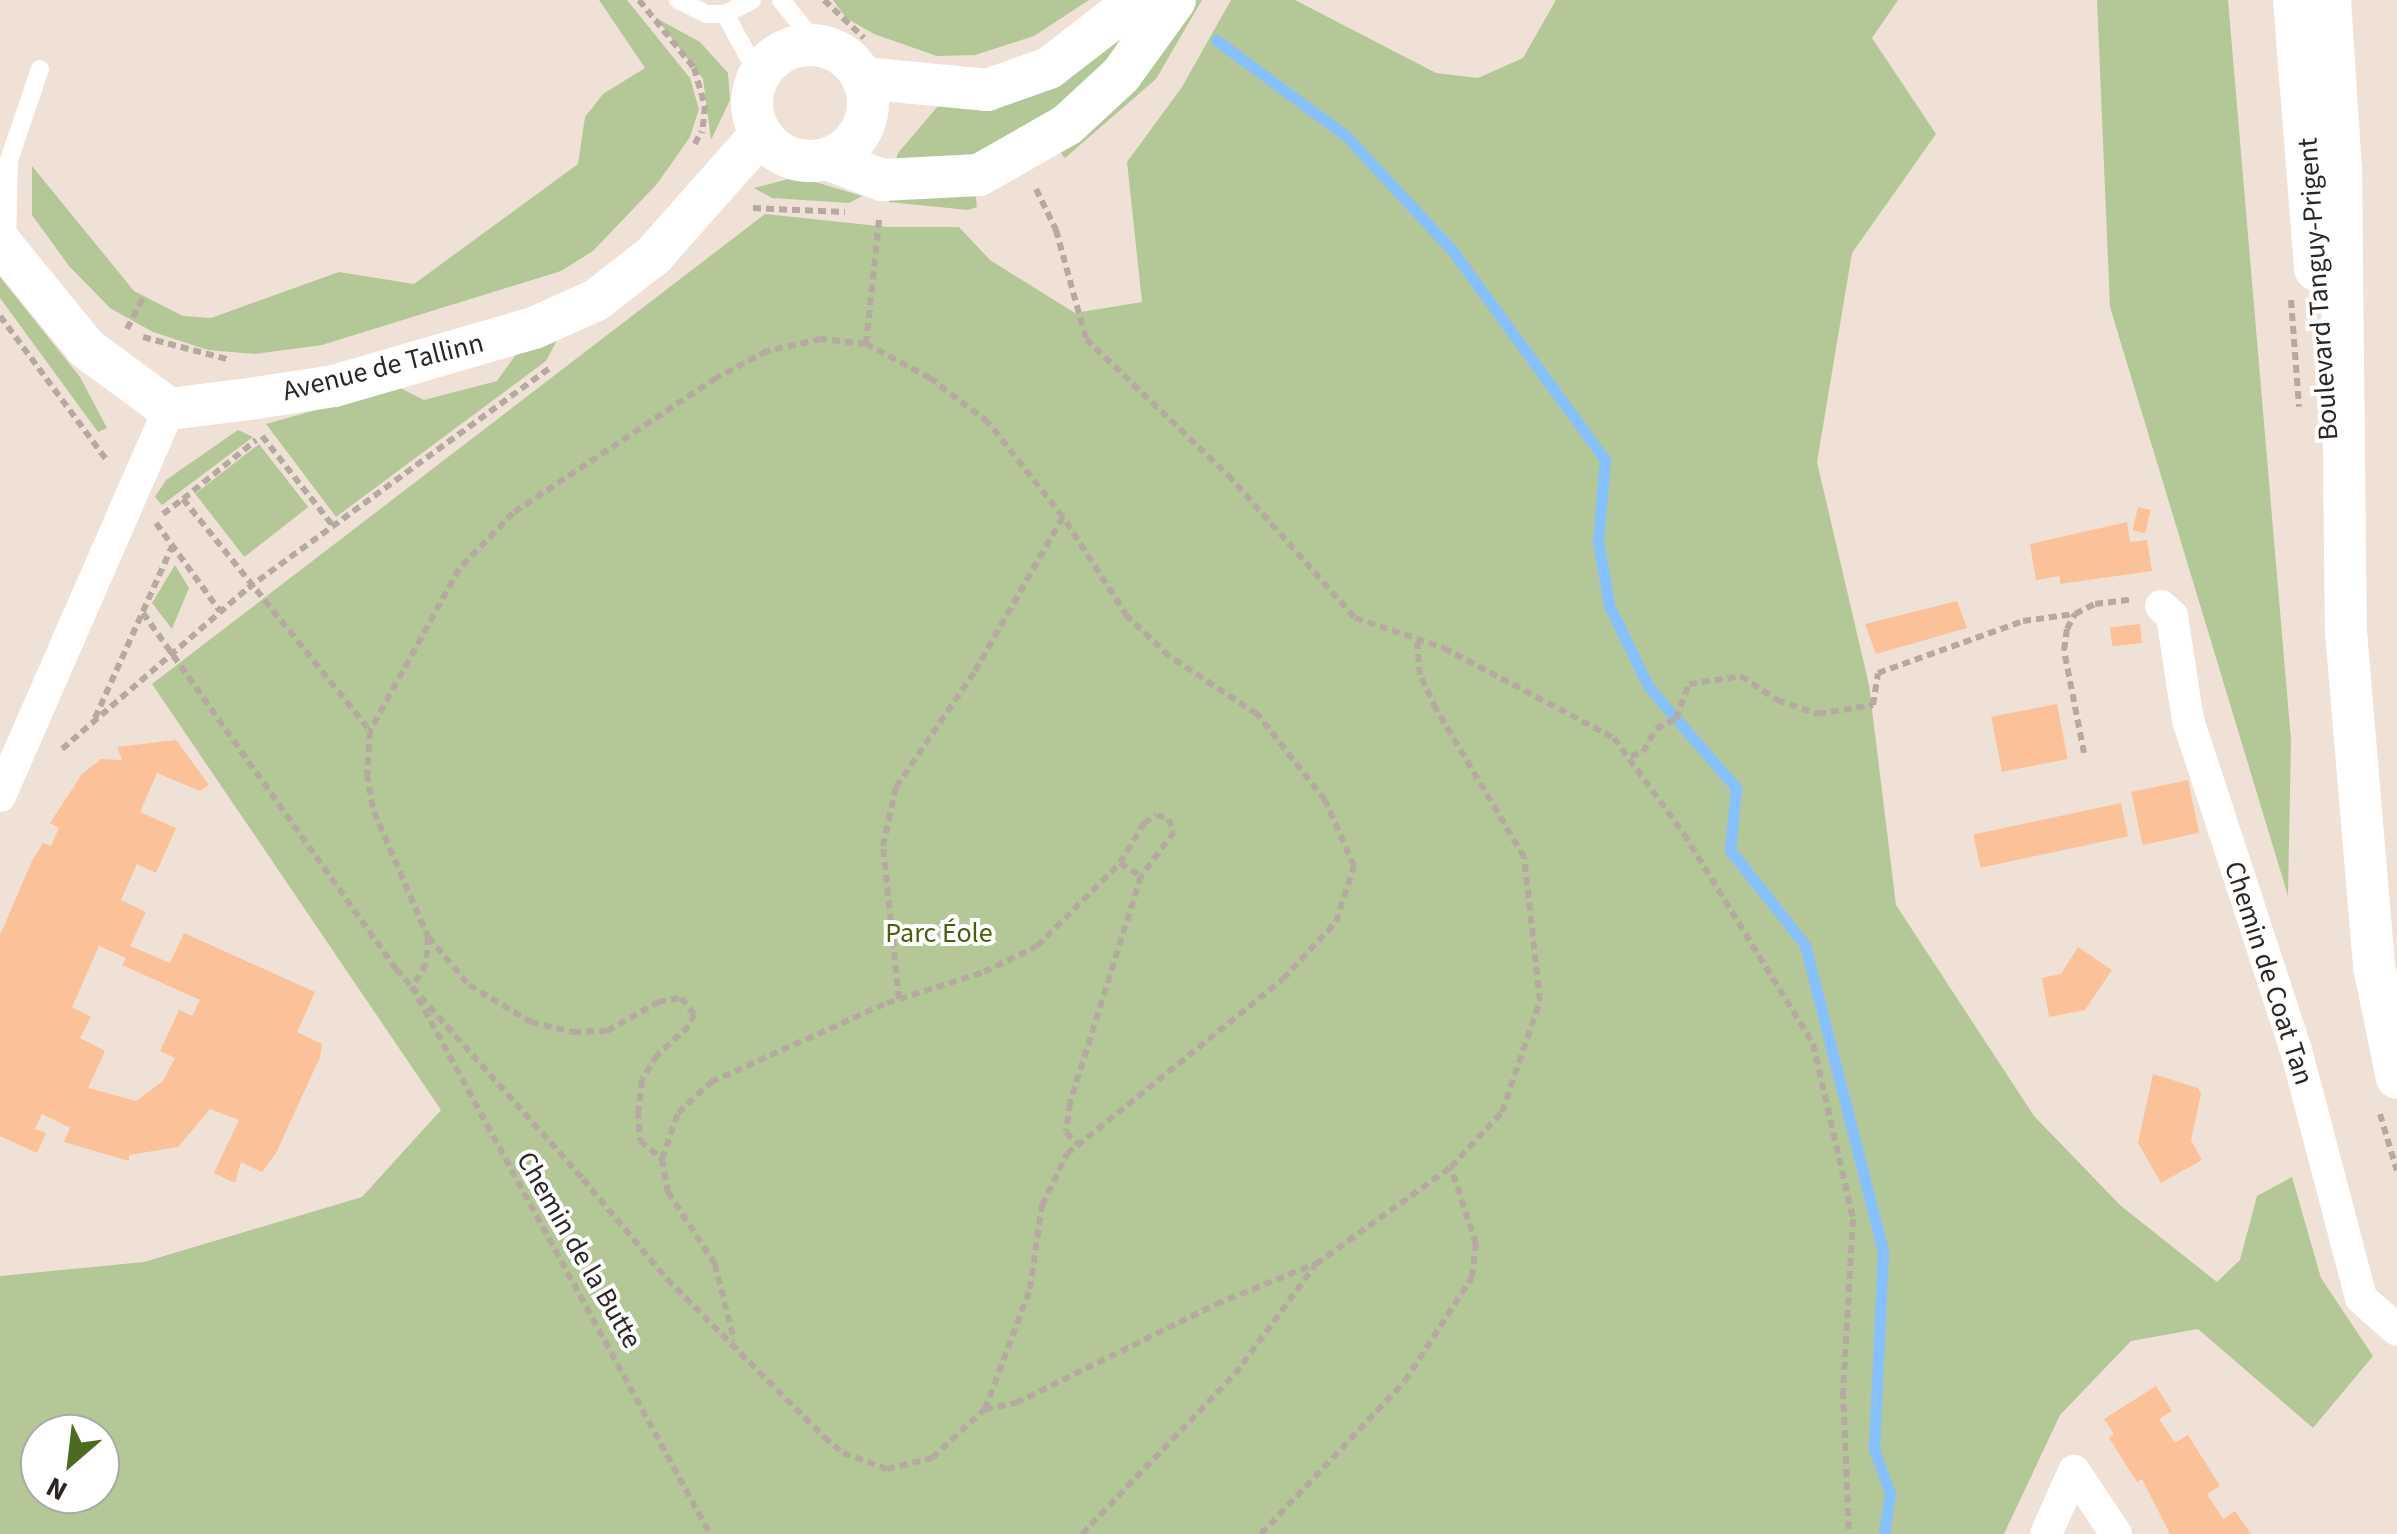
<!DOCTYPE html>
<html>
<head>
<meta charset="utf-8">
<style>
	body { margin:0 }
	#map { position:relative; width:2397px; height:1534px; overflow:hidden; background:#f0e1d6; font-family:"Source Sans 3",sans-serif }
	div>[style] { position:absolute }
	.green>* { inset:0; background:#b3c896; transform-origin:0 0 }
	.stream>* { height:11px; margin:-5.5px; padding:0 5.5px; transform-origin:5.5px; border-radius:5.5px; background:#86c0fe }
	.building>* { inset:0; background:#fbc198; transform-origin:0 0 }
	.path>* { height:6px; margin-top:-3px; transform-origin:0; background:repeating-linear-gradient(90deg,#b5a9a0 0 8px,transparent 0 13px) }
	.service>* { height:18px; margin:-9px; padding:0 9px; transform-origin:9px; border-radius:9px; background:#fff }
	.minor>* { height:32px; margin:-16px; padding:0 16px; transform-origin:16px; border-radius:16px; background:#fff }
	.tertiary>* { height:42px; margin:-21px; padding:0 21px; transform-origin:21px; border-radius:21px; background:#fff }
	.tertiary>.ring { margin:-21px; padding:0; box-sizing:content-box; background:none; border:42px solid #fff; border-radius:50% }
	span { translate:-50% -50%; white-space:nowrap; text-align:center; line-height:1.15; -webkit-text-stroke:8px #fff; paint-order:stroke }
	.street-label { font-size:28px; color:#2c2623 }
	.park-label { font-size:28px; color:#455f0a }
	.north { position:absolute; left:20px; top:1414px; width:100px; height:100px; box-sizing:border-box; background:#fff; border:2px solid #aba8a7; border-radius:50%; rotate:208deg; font-size:28px; font-weight:700; line-height:40px; text-align:center; color:#2c2623 }
	.north::after { content:''; display:block; margin:auto; width:35px; height:45px; background:#4c6b21; clip-path:polygon(50% 0,100% 100%,50% 72%,0 100%) }
</style>
</head>
<body>
<div id="map">
	<div class="green">
		<div style="clip-path:polygon(599px 0,627px 0,690px 78px,699px 109px,690px 137px,657px 184px,593px 251px,561px 271px,322px 345px,255px 354px,208px 350px,153px 332px,110px 308px,69px 266px,32px 215px,32px 166px,134px 291px,183px 316px,211px 318px,339px 272px,414px 284px,578px 164px,585px 117px,603px 94px,645px 68px)"></div>
		<div style="clip-path:polygon(833px 0,1089px 0,1034px 36px,975px 55px,937px 56px,874px 34px,846px 18px)"></div>
		<div style="clip-path:polygon(1189px 0,1202px 0,1156px 79px,1065px 158px,1059px 151px)"></div>
		<div style="clip-path:polygon(evenodd,1231px 0,1295px 0,1436px 73px,1478px 78px,1523px 58px,1556px 0,1898px 0,1872px 38px,1936px 134px,1852px 253px,1817px 462px,1869px 685px,1896px 905px,2034px 1116px,2121px 1206px,2217px 1282px,2240px 1260px,2257px 1196px,2292px 1177px,2321px 1278px,2373px 1356px,2313px 1428px,2198px 1329px,2131px 1341px,2060px 1415px,2004px 1534px,0 1534px,0 1276px,144px 1262px,362px 1197px,441px 1110px,152px 684px,765px 214px,888px 227px,959px 227px,990px 260px,1075px 313px,1142px 302px,1127px 162px,1182px 87px,1231px 0,40px 1434px,100px 1434px,100px 1494px,40px 1494px,40px 1434px)"></div>
		<div style="clip-path:polygon(2097px 0,2228px 0,2291px 740px,2288px 896px,2110px 307px)"></div>
		<div style="clip-path:polygon(656px 18px,700px 42px,728px 73px,730px 100px,711px 140px,703px 79px)"></div>
		<div style="clip-path:polygon(1128px 27px,1087px 92px,979px 161px,893px 168px,898px 153px,938px 106px)"></div>
		<div style="clip-path:polygon(788px 179px,812px 181px,862px 196px,849px 203px,772px 198px,754px 188px)"></div>
		<div style="clip-path:polygon(975px 191px,977px 207px,968px 210px,889px 202px,889px 197px)"></div>
		<div style="clip-path:polygon(0 277px,80px 377px,107px 428px,98px 432px,0 298px)"></div>
		<div style="clip-path:polygon(557px 340px,546px 361px,336px 517px,266px 424px,398px 387px,424px 400px,497px 381px,517px 353px)"></div>
		<div style="clip-path:polygon(238px 430px,253px 437px,162px 505px,155px 497px,166px 480px)"></div>
		<div style="left:259px;top:444px;width:80px;height:81px;rotate:52deg"></div>
		<div style="clip-path:polygon(175px 565px,189px 588px,172px 629px,152px 603px)"></div>
	</div>
	<div class="stream">
		<div style="left:1216px;top:40px;width:160px;rotate:36.4deg"></div>
		<div style="left:1345px;top:135px;width:157px;rotate:47.1deg"></div>
		<div style="left:1452px;top:250px;width:260px;rotate:53.9deg"></div>
		<div style="left:1605px;top:460px;width:81px;rotate:94.9deg"></div>
		<div style="left:1598px;top:541px;width:65px;rotate:80.2deg"></div>
		<div style="left:1609px;top:605px;width:90px;rotate:64.3deg"></div>
		<div style="left:1648px;top:686px;width:135px;rotate:49.2deg"></div>
		<div style="left:1736px;top:788px;width:62px;rotate:95.5deg"></div>
		<div style="left:1730px;top:850px;width:121px;rotate:51.7deg"></div>
		<div style="left:1805px;top:945px;width:316px;rotate:75.7deg"></div>
		<div style="left:1883px;top:1251px;width:198px;rotate:92.6deg"></div>
		<div style="left:1874px;top:1449px;width:47px;rotate:70deg"></div>
		<div style="left:1890px;top:1493px;width:41px;rotate:98.3deg"></div>
	</div>
	<div class="building">
		<div style="left:2138px;top:507px;width:13px;height:24px;rotate:13deg"></div>
		<div style="clip-path:polygon(2127px 522px,2130px 542px,2147px 540px,2152px 571px,2060px 584px,2060px 576px,2036px 580px,2030px 544px)"></div>
		<div style="clip-path:polygon(1957px 601px,1967px 628px,1876px 654px,1865px 624px)"></div>
		<div style="left:2140px;top:624px;width:19px;height:30px;rotate:84deg"></div>
		<div style="left:2057px;top:704px;width:56px;height:67px;rotate:79deg"></div>
		<div style="clip-path:polygon(evenodd,176px 740px,209px 785px,200px 791px,157px 773px,140px 812px,176px 828px,156px 873px,137px 864px,121px 900px,146px 912px,130px 946px,170px 963px,184px 933px,315px 992px,297px 1032px,322px 1044px,320px 1057px,276px 1153px,262px 1172px,241px 1162px,235px 1183px,214px 1173px,239px 1120px,210px 1109px,178px 1147px,129px 1155px,129px 1161px,64px 1142px,70px 1128px,42px 1114px,35px 1129px,46px 1133px,37px 1153px,0 1136px,0 935px,32px 861px,43px 843px,51px 846px,59px 828px,50px 823px,82px 774px,101px 759px,122px 760px,117px 747px,176px 740px,99px 946px,126px 958px,122px 965px,200px 1000px,192px 1016px,179px 1010px,160px 1051px,175px 1058px,163px 1081px,136px 1101px,88px 1088px,105px 1051px,80px 1038px,91px 1017px,72px 1007px,99px 946px)"></div>
		<div style="left:2188px;top:780px;width:54px;height:58px;rotate:78deg"></div>
		<div style="left:2121px;top:803px;width:34px;height:151px;rotate:78deg"></div>
		<div style="clip-path:polygon(2078px 947px,2112px 970px,2085px 1010px,2049px 1017px,2042px 978px,2061px 974px)"></div>
		<div style="clip-path:polygon(2153px 1074px,2198px 1088px,2201px 1094px,2191px 1140px,2202px 1160px,2161px 1183px,2138px 1143px)"></div>
		<div style="clip-path:polygon(2156px 1386px,2172px 1411px,2159px 1419px,2175px 1443px,2188px 1435px,2220px 1486px,2207px 1494px,2223px 1519px,2235px 1511px,2251px 1534px,2170px 1534px,2142px 1479px,2137px 1482px,2109px 1438px,2114px 1434px,2104px 1419px)"></div>
	</div>
	<div class="path">
		<div style="left:639px;top:0;width:87px;rotate:51deg"></div>
		<div style="left:694px;top:68px;width:40px;rotate:74deg"></div>
		<div style="left:705px;top:106px;width:27px;rotate:96deg"></div>
		<div style="left:824px;top:0;width:55px;rotate:43.5deg"></div>
		<div style="left:695px;top:144px;width:14px;rotate:-65deg"></div>
		<div style="left:1036px;top:189px;width:46px;rotate:64deg"></div>
		<div style="left:1056px;top:230px;width:113px;rotate:74.6deg"></div>
		<div style="left:1086px;top:339px;width:197px;rotate:43.8deg"></div>
		<div style="left:1228px;top:475px;width:191px;rotate:48.4deg"></div>
		<div style="left:1355px;top:618px;width:94px;rotate:18.6deg"></div>
		<div style="left:1444px;top:648px;width:192px;rotate:27.9deg"></div>
		<div style="left:1614px;top:738px;width:119px;rotate:53.9deg"></div>
		<div style="left:1684px;top:834px;width:246px;rotate:58.4deg"></div>
		<div style="left:1813px;top:1044px;width:180px;rotate:77.1deg"></div>
		<div style="left:1853px;top:1219px;width:172px;rotate:93.3deg"></div>
		<div style="left:1843px;top:1391px;width:143px;rotate:87.6deg"></div>
		<div style="left:753px;top:208px;width:92px;rotate:2.5deg"></div>
		<div style="left:2291px;top:300px;width:107px;rotate:85.7deg"></div>
		<div style="left:0;top:316px;width:182px;rotate:53.5deg"></div>
		<div style="left:127px;top:329px;width:39px;rotate:-63deg"></div>
		<div style="left:143px;top:337px;width:87px;rotate:14.7deg"></div>
		<div style="left:866px;top:344px;width:125px;rotate:-84deg"></div>
		<div style="left:262px;top:436px;width:115px;rotate:51.7deg"></div>
		<div style="left:183px;top:499px;width:94px;rotate:-38.9deg"></div>
		<div style="left:163px;top:514px;width:25px;rotate:-37deg"></div>
		<div style="left:183px;top:499px;width:298px;rotate:51.1deg"></div>
		<div style="left:156px;top:523px;width:109px;rotate:54deg"></div>
		<div style="left:143px;top:613px;width:437px;rotate:54.6deg"></div>
		<div style="left:396px;top:969px;width:24px;rotate:48deg"></div>
		<div style="left:412px;top:987px;width:257px;rotate:48.3deg"></div>
		<div style="left:583px;top:1179px;width:131px;rotate:50deg"></div>
		<div style="left:667px;top:1279px;width:223px;rotate:45.2deg"></div>
		<div style="left:824px;top:1437px;width:25px;rotate:40deg"></div>
		<div style="left:843px;top:1453px;width:47px;rotate:20deg"></div>
		<div style="left:887px;top:1469px;width:46px;rotate:-13.7deg"></div>
		<div style="left:932px;top:1458px;width:72px;rotate:-42.8deg"></div>
		<div style="left:985px;top:1409px;width:128px;rotate:-69.4deg"></div>
		<div style="left:1030px;top:1289px;width:85px;rotate:-81.9deg"></div>
		<div style="left:1042px;top:1205px;width:57px;rotate:-63.9deg"></div>
		<div style="left:1067px;top:1154px;width:278px;rotate:-39deg"></div>
		<div style="left:1283px;top:979px;width:78px;rotate:-47.1deg"></div>
		<div style="left:1336px;top:922px;width:59px;rotate:-72.2deg"></div>
		<div style="left:1354px;top:866px;width:72px;rotate:-113.7deg"></div>
		<div style="left:1325px;top:800px;width:110px;rotate:-128.3deg"></div>
		<div style="left:1257px;top:714px;width:105px;rotate:-146.6deg"></div>
		<div style="left:1169px;top:656px;width:58px;rotate:-136.4deg"></div>
		<div style="left:1127px;top:616px;width:118px;rotate:-122.9deg"></div>
		<div style="left:1063px;top:517px;width:121px;rotate:-128.3deg"></div>
		<div style="left:988px;top:422px;width:73px;rotate:-142.8deg"></div>
		<div style="left:930px;top:378px;width:72px;rotate:-152deg"></div>
		<div style="left:866px;top:344px;width:45px;rotate:-173.7deg"></div>
		<div style="left:821px;top:339px;width:55px;rotate:167.5deg"></div>
		<div style="left:767px;top:351px;width:58px;rotate:152.1deg"></div>
		<div style="left:716px;top:378px;width:244px;rotate:146.4deg"></div>
		<div style="left:513px;top:513px;width:78px;rotate:134deg"></div>
		<div style="left:459px;top:569px;width:185px;rotate:118.8deg"></div>
		<div style="left:370px;top:731px;width:43px;rotate:94deg"></div>
		<div style="left:367px;top:774px;width:39px;rotate:80deg"></div>
		<div style="left:374px;top:812px;width:136px;rotate:66.6deg"></div>
		<div style="left:428px;top:937px;width:27px;rotate:94deg"></div>
		<div style="left:426px;top:964px;width:27px;rotate:121deg"></div>
		<div style="left:412px;top:987px;width:623px;rotate:61.42deg"></div>
		<div style="left:95px;top:718px;width:188px;rotate:-65.8deg"></div>
		<div style="left:62px;top:749px;width:246px;rotate:-40.9deg"></div>
		<div style="left:248px;top:588px;width:375px;rotate:-36.1deg"></div>
		<div style="left:2084px;top:753px;width:105px;rotate:-101deg"></div>
		<div style="left:2064px;top:650px;width:21px;rotate:-82deg"></div>
		<div style="left:2067px;top:629px;width:17px;rotate:-62deg"></div>
		<div style="left:2075px;top:614px;width:22px;rotate:-27deg"></div>
		<div style="left:2095px;top:604px;width:35px;rotate:-7deg"></div>
		<div style="left:1631px;top:756px;width:13px;rotate:-18deg"></div>
		<div style="left:1643px;top:752px;width:26px;rotate:-61deg"></div>
		<div style="left:1656px;top:729px;width:22px;rotate:-27deg"></div>
		<div style="left:1676px;top:719px;width:37px;rotate:-70deg"></div>
		<div style="left:1689px;top:684px;width:53px;rotate:-8.7deg"></div>
		<div style="left:1741px;top:676px;width:43px;rotate:33.7deg"></div>
		<div style="left:1777px;top:700px;width:43px;rotate:18.9deg"></div>
		<div style="left:1818px;top:714px;width:56px;rotate:-9.3deg"></div>
		<div style="left:1873px;top:705px;width:32px;rotate:-81deg"></div>
		<div style="left:1878px;top:673px;width:154px;rotate:-19.7deg"></div>
		<div style="left:2023px;top:621px;width:52px;rotate:-7.7deg"></div>
		<div style="left:1120px;top:863px;width:47px;rotate:-59deg"></div>
		<div style="left:1144px;top:823px;width:15px;rotate:-32deg"></div>
		<div style="left:1157px;top:815px;width:12px;rotate:20deg"></div>
		<div style="left:1168px;top:819px;width:14px;rotate:65deg"></div>
		<div style="left:1174px;top:832px;width:55px;rotate:126.9deg"></div>
		<div style="left:428px;top:937px;width:63px;rotate:49.5deg"></div>
		<div style="left:469px;top:985px;width:72px;rotate:30.8deg"></div>
		<div style="left:531px;top:1022px;width:43px;rotate:13.4deg"></div>
		<div style="left:573px;top:1032px;width:34px;rotate:-2deg"></div>
		<div style="left:607px;top:1031px;width:59px;rotate:-29.6deg"></div>
		<div style="left:658px;top:1002px;width:23px;rotate:-10deg"></div>
		<div style="left:681px;top:998px;width:21px;rotate:51deg"></div>
		<div style="left:694px;top:1014px;width:13px;rotate:113deg"></div>
		<div style="left:689px;top:1026px;width:43px;rotate:137.8deg"></div>
		<div style="left:657px;top:1055px;width:29px;rotate:121deg"></div>
		<div style="left:642px;top:1080px;width:31px;rotate:97deg"></div>
		<div style="left:638px;top:1111px;width:30px;rotate:86deg"></div>
		<div style="left:640px;top:1141px;width:28px;rotate:39deg"></div>
		<div style="left:662px;top:1159px;width:49px;rotate:-70.8deg"></div>
		<div style="left:678px;top:1113px;width:45px;rotate:-43.2deg"></div>
		<div style="left:711px;top:1082px;width:193px;rotate:-24.2deg"></div>
		<div style="left:887px;top:1003px;width:102px;rotate:-17.7deg"></div>
		<div style="left:984px;top:972px;width:59px;rotate:-26.1deg"></div>
		<div style="left:1037px;top:946px;width:117px;rotate:-45deg"></div>
		<div style="left:1120px;top:863px;width:25px;rotate:32deg"></div>
		<div style="left:1141px;top:876px;width:238px;rotate:107.4deg"></div>
		<div style="left:1070px;top:1103px;width:29px;rotate:98deg"></div>
		<div style="left:1066px;top:1132px;width:16px;rotate:47deg"></div>
		<div style="left:899px;top:999px;width:154px;rotate:-96deg"></div>
		<div style="left:883px;top:846px;width:60px;rotate:-77.6deg"></div>
		<div style="left:896px;top:787px;width:140px;rotate:-55.7deg"></div>
		<div style="left:975px;top:671px;width:177px;rotate:-60.3deg"></div>
		<div style="left:2380px;top:1114px;width:59px;rotate:73.4deg"></div>
		<div style="left:662px;top:1159px;width:34px;rotate:80deg"></div>
		<div style="left:668px;top:1192px;width:86px;rotate:56.9deg"></div>
		<div style="left:715px;top:1264px;width:79px;rotate:76.1deg"></div>
		<div style="left:985px;top:1409px;width:32px;rotate:-11deg"></div>
		<div style="left:1016px;top:1403px;width:223px;rotate:-26.3deg"></div>
		<div style="left:1216px;top:1304px;width:107px;rotate:-22deg"></div>
		<div style="left:1082px;top:1534px;width:221px;rotate:-46.3deg"></div>
		<div style="left:1235px;top:1374px;width:137px;rotate:-53.6deg"></div>
		<div style="left:1316px;top:1264px;width:166px;rotate:-35.7deg"></div>
		<div style="left:1451px;top:1167px;width:75px;rotate:-47.2deg"></div>
		<div style="left:1502px;top:1112px;width:117px;rotate:-71.1deg"></div>
		<div style="left:1540px;top:1001px;width:145px;rotate:-96.3deg"></div>
		<div style="left:1524px;top:857px;width:172px;rotate:-120.7deg"></div>
		<div style="left:1436px;top:709px;width:38px;rotate:-115deg"></div>
		<div style="left:1420px;top:675px;width:33px;rotate:-95deg"></div>
		<div style="left:1261px;top:1534px;width:210px;rotate:-46.7deg"></div>
		<div style="left:1405px;top:1381px;width:124px;rotate:-57.2deg"></div>
		<div style="left:1472px;top:1277px;width:33px;rotate:-83deg"></div>
		<div style="left:1476px;top:1244px;width:81px;rotate:-108deg"></div>
	</div>
	<div class="service">
		<div style="left:678px;top:0;width:32px;rotate:26deg"></div>
		<div style="left:707px;top:14px;width:18px"></div>
		<div style="left:725px;top:14px;width:30px;rotate:-27deg"></div>
		<div style="left:781px;top:0;width:59px;rotate:51.2deg"></div>
		<div style="left:725px;top:14px;width:71px;rotate:61.3deg"></div>
		<div style="left:7px;top:246px;width:86px;rotate:-88.7deg"></div>
		<div style="left:9px;top:160px;width:96px;rotate:-71.2deg"></div>
	</div>
	<div class="minor">
		<div style="left:2161px;top:606px;width:15px;rotate:42deg"></div>
		<div style="left:2172px;top:616px;width:105px;rotate:81.3deg"></div>
		<div style="left:2188px;top:720px;width:347px;rotate:71.9deg"></div>
		<div style="left:2296px;top:1050px;width:256px;rotate:75.3deg"></div>
		<div style="left:2361px;top:1298px;width:48px;rotate:41.6deg"></div>
		<div style="left:0;top:796px;width:422px;rotate:-66.4deg"></div>
		<div style="left:2046px;top:1534px;width:69px;rotate:-66deg"></div>
		<div style="left:2074px;top:1471px;width:76px;rotate:56.3deg"></div>
	</div>
	<div class="tertiary">
		<div style="left:2294px;top:0;width:270px;rotate:85.5deg"></div>
		<div style="left:2330px;top:0;width:169px;rotate:86.3deg"></div>
		<div style="left:2341px;top:169px;width:463px;rotate:89.4deg"></div>
		<div style="left:2346px;top:632px;width:335px;rotate:85.2deg"></div>
		<div style="left:2374px;top:966px;width:114px;rotate:78.4deg"></div>
		<div class="ring" style="left:752px;top:45px;width:74px;height:74px"></div>
		<div style="left:863px;top:78px;width:125px;rotate:5.5deg"></div>
		<div style="left:987px;top:90px;width:66px;rotate:-19.5deg"></div>
		<div style="left:1049px;top:68px;width:111px;rotate:-37.7deg"></div>
		<div style="left:827px;top:159px;width:59px;rotate:20.9deg"></div>
		<div style="left:882px;top:180px;width:97px;rotate:-3deg"></div>
		<div style="left:979px;top:175px;width:101px;rotate:-29.6deg"></div>
		<div style="left:1067px;top:125px;width:74px;rotate:-42.8deg"></div>
		<div style="left:1121px;top:75px;width:92px;rotate:-54.2deg"></div>
		<div style="left:0;top:242px;width:136px;rotate:50.9deg"></div>
		<div style="left:86px;top:348px;width:103px;rotate:36.3deg"></div>
		<div style="left:169px;top:409px;width:88px;rotate:-7.2deg"></div>
		<div style="left:256px;top:398px;width:79px;rotate:-8.7deg"></div>
		<div style="left:334px;top:386px;width:208px;rotate:-16.2deg"></div>
		<div style="left:534px;top:328px;width:68px;rotate:-24.3deg"></div>
		<div style="left:596px;top:300px;width:72px;rotate:-37.7deg"></div>
		<div style="left:653px;top:256px;width:163px;rotate:-48.5deg"></div>
	</div>
	<div class="street-label">
		<span style="left:2318px;top:289px;rotate:-94deg">Boulevard Tanguy-Prigent</span>
		<span style="left:383px;top:367px;rotate:-14deg">Avenue de Tallinn</span>
		<span style="left:2269px;top:973px;rotate:72deg">Chemin de Coat Tan</span>
		<span style="left:579px;top:1250px;rotate:60deg">Chemin de la Butte</span>
	</div>
	<div class="park-label">
		<span style="left:939px;top:933px">Parc Éole</span>
	</div>
	<div class="north">N</div>
</div>
</body>
</html>
